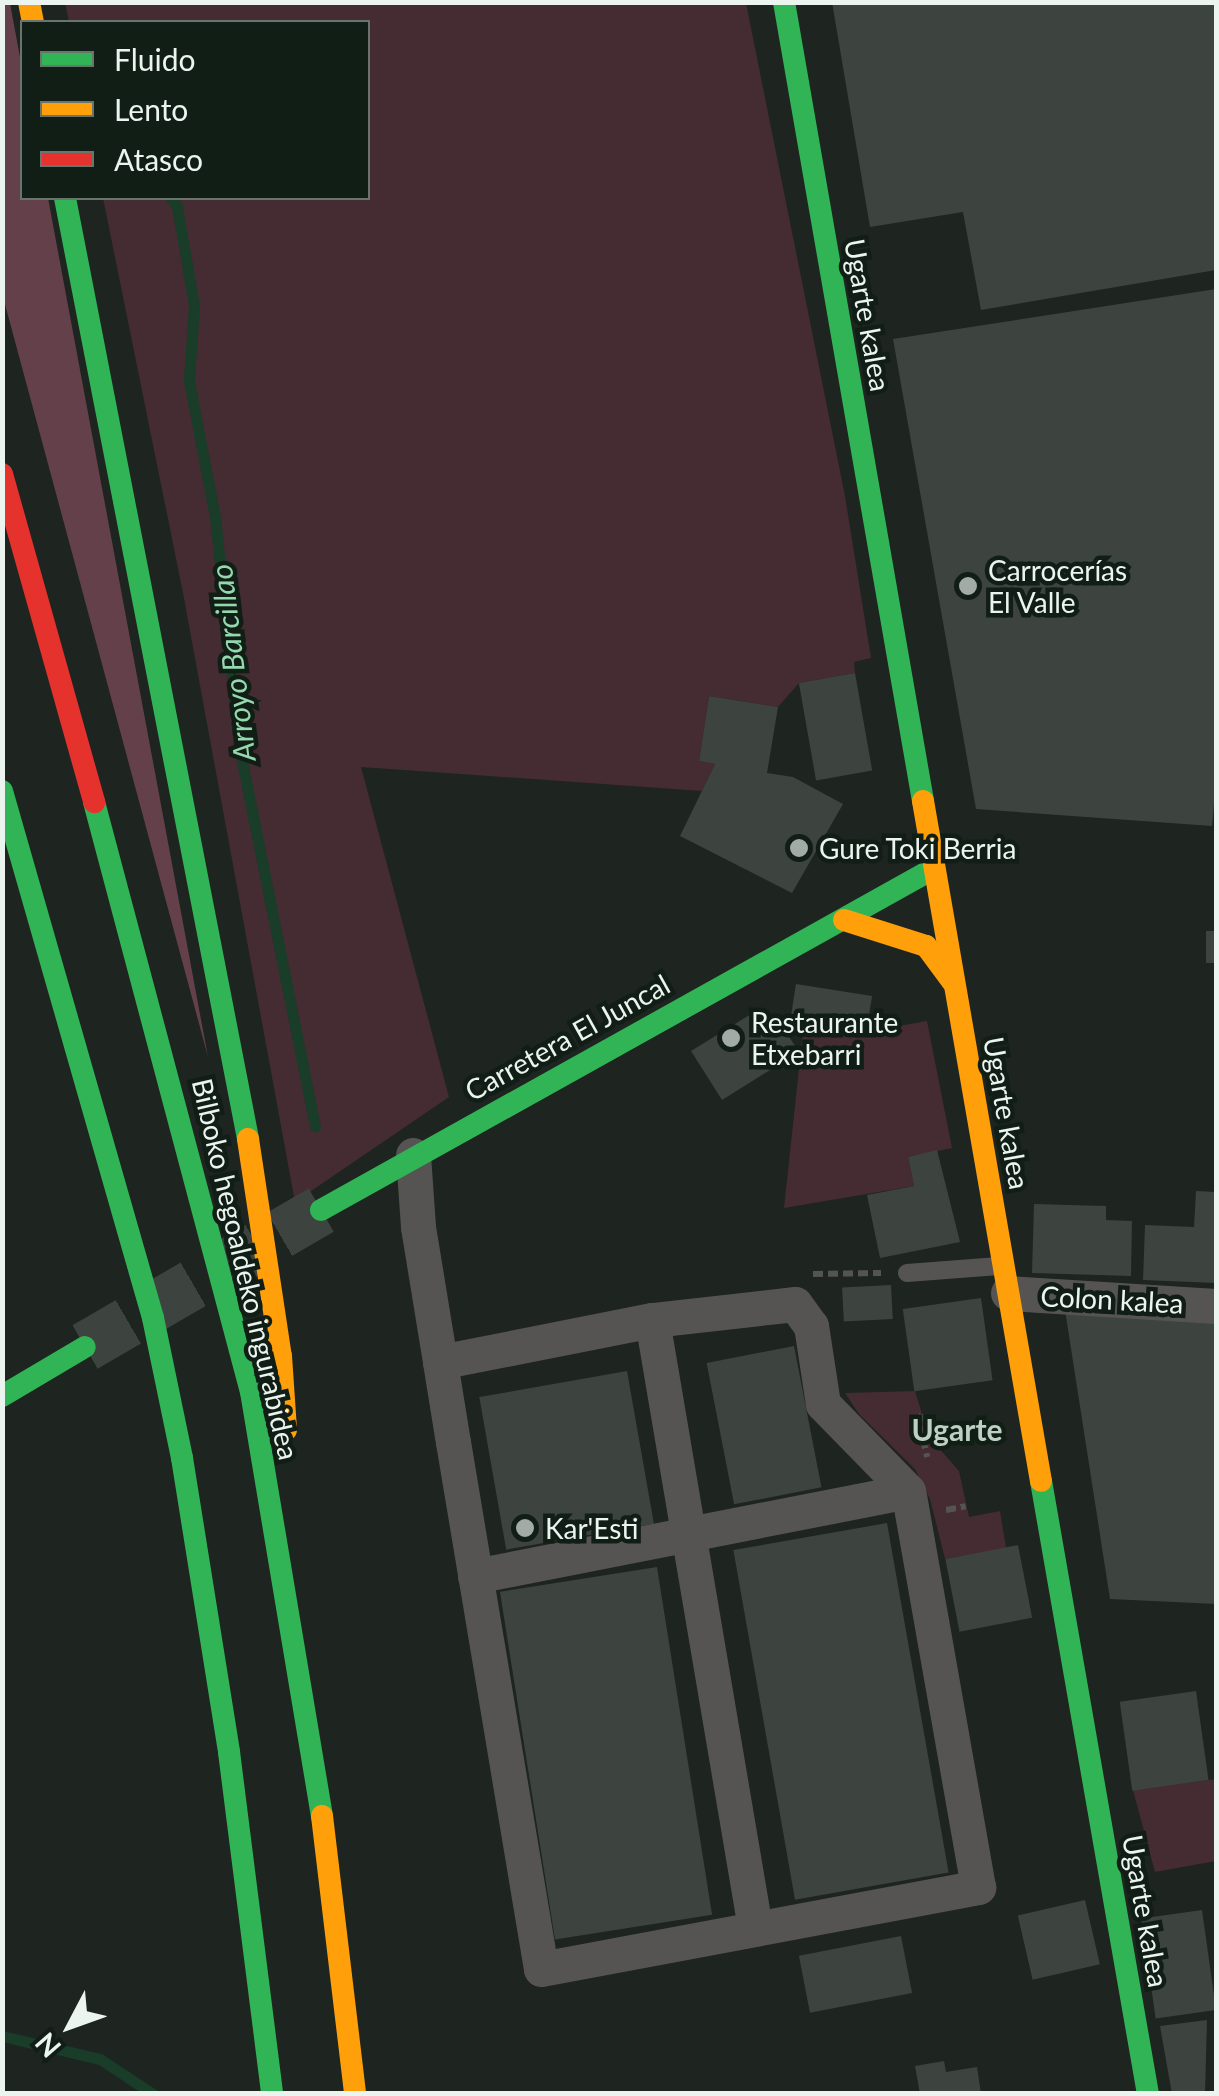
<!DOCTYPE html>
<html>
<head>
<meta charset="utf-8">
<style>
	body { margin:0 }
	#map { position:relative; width:1219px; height:2096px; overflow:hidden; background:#1e2420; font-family:Lato,sans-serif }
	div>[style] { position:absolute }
	.green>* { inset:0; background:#452b32 }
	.forest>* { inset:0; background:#63404a }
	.stream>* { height:11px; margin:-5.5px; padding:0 5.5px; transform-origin:5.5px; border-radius:5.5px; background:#193d29 }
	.building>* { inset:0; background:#3d433f; transform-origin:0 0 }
	.secondary-tunnel>* { height:50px; margin-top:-25px; transform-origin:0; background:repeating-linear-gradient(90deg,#3d433f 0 50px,transparent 0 75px) }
	.path>* { height:6px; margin-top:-3px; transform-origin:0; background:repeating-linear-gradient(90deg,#545454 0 10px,transparent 0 15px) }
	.lane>* { height:18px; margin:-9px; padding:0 9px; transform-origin:9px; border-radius:9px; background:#555453 }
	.street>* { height:35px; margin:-17.5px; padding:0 17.5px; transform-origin:17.5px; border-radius:17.5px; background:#555453 }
	.fast>* { height:22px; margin:-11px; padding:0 11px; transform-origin:11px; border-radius:11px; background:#30b455 }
	.slow>* { height:22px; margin:-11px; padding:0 11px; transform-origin:11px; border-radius:11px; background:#ff9f0a }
	.jam>* { height:22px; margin:-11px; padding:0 11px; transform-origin:11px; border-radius:11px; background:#e5322d }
	.dots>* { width:28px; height:28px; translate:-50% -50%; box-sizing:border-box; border:5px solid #111e16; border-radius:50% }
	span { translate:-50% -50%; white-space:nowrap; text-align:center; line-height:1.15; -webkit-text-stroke:9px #111e16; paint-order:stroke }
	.street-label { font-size:28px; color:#ebf4ee }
	.poi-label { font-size:28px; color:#ebf4ee }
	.left { translate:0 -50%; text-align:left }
	.water-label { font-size:30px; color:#95d8ae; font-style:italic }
	.neighbourhood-label { font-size:30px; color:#becfc3; font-weight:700 }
	.frame { position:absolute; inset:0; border:5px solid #ebf4ee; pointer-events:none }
	.legend { position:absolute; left:20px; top:20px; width:350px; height:180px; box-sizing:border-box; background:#111e16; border:2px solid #68746c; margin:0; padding:12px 18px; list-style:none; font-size:30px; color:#ebf4ee }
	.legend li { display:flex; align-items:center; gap:20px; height:50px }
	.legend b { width:50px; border:2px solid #68746c }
	.north { position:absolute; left:20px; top:1976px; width:100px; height:100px; -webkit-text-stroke:8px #111e16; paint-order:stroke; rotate:229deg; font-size:28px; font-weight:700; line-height:40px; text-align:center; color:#ebf4ee }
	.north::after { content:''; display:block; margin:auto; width:35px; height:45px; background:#ebf4ee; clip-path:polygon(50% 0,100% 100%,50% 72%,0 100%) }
</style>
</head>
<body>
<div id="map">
	<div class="green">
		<div style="clip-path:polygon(65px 3px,746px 3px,845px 496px,871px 658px,854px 662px,855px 673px,799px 683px,778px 707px,709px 696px,699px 761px,715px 764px,702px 791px,361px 767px,449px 1097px,295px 1202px,183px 593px,103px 198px,368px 198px,368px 22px,69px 22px)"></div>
		<div style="clip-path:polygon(927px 1021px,952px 1148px,908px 1157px,914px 1186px,784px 1208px,804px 1022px,866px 1032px)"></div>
		<div style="clip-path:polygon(915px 1391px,929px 1437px,959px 1471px,969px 1517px,1000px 1511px,1006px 1548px,945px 1559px,930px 1499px,915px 1469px,859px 1414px,845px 1393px)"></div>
		<div style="clip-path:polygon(1216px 1779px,1216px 1861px,1155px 1872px,1133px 1790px)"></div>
	</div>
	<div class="forest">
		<div style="clip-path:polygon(2px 3px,10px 3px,22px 68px,22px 198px,48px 198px,208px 1057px,3px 297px)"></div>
	</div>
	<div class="stream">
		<div style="left:171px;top:198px;width:10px;rotate:53deg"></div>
		<div style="left:177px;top:206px;width:100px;rotate:80.3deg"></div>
		<div style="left:194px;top:305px;width:76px;rotate:93.8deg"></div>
		<div style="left:189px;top:381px;width:138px;rotate:79.2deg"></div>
		<div style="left:215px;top:517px;width:230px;rotate:84deg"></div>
		<div style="left:239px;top:746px;width:388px;rotate:78.7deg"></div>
		<div style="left:2px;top:2036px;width:101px;rotate:13.2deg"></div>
		<div style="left:100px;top:2059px;width:64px;rotate:33.4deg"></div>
	</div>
	<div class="building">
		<div style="clip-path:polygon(832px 2px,1216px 2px,1216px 270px,981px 310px,963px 212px,870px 227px)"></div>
		<div style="clip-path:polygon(1216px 289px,1216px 783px,1212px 826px,976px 809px,893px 339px)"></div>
		<div style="left:855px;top:673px;width:99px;height:57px;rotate:80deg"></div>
		<div style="clip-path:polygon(709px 696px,778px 707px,767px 773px,793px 777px,843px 804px,792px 893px,680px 836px,715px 764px,699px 761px)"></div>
		<div style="left:1216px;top:931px;width:32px;height:10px;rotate:90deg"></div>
		<div style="left:796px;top:984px;width:77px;height:36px;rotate:9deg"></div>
		<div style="clip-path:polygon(756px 1011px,770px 1033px,782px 1026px,799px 1052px,722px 1100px,691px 1051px)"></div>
		<div style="clip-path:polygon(937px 1150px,960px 1242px,880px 1258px,867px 1195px,914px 1186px,908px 1157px)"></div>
		<div style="clip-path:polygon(1196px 1191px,1216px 1192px,1216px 1283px,1143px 1280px,1145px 1225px,1194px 1227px)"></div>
		<div style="clip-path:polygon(1034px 1204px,1106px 1206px,1106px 1220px,1132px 1221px,1131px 1276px,1032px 1273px)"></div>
		<div style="left:891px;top:1285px;width:34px;height:49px;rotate:87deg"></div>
		<div style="left:981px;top:1298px;width:83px;height:79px;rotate:82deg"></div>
		<div style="clip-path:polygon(1065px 1310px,1216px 1322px,1216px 1604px,1110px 1599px)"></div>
		<div style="left:794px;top:1346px;width:144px;height:89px;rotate:79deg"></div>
		<div style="left:627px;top:1371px;width:155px;height:150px;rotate:80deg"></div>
		<div style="left:887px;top:1523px;width:355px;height:156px;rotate:80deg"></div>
		<div style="left:1018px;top:1545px;width:74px;height:74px;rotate:79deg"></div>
		<div style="left:657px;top:1567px;width:352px;height:159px;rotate:81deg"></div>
		<div style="left:1196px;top:1691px;width:90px;height:77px;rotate:82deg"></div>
		<div style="left:1085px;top:1900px;width:66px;height:69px;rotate:77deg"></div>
		<div style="left:1202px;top:1910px;width:101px;height:61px;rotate:82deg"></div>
		<div style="left:901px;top:1936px;width:58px;height:104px;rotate:79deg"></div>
		<div style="clip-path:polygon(1207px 2020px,1205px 2094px,1172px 2094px,1160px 2026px)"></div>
		<div style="clip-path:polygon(944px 2061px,946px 2072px,977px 2067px,981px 2094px,920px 2094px,915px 2066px)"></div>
	</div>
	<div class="secondary-tunnel">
		<div style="left:85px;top:1347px;width:273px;rotate:-30.1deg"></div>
	</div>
	<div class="path">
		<div style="left:813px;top:1274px;width:68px;rotate:-0.8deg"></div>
		<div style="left:922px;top:1414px;width:10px;rotate:107deg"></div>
		<div style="left:919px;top:1424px;width:34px;rotate:76deg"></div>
		<div style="left:946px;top:1510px;width:20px;rotate:-11deg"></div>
	</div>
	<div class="lane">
		<div style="left:907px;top:1273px;width:92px;rotate:-4.4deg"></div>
	</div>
	<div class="street">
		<div style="left:413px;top:1155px;width:72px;rotate:86deg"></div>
		<div style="left:418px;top:1227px;width:137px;rotate:80.7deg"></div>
		<div style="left:440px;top:1362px;width:81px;rotate:80.8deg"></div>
		<div style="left:453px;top:1442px;width:534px;rotate:80.52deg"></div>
		<div style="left:541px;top:1969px;width:445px;rotate:-10.6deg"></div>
		<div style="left:978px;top:1887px;width:402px;rotate:-100deg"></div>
		<div style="left:908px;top:1491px;width:122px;rotate:-134.3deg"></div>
		<div style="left:823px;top:1404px;width:79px;rotate:-98.7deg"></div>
		<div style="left:811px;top:1326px;width:27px;rotate:-126deg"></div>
		<div style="left:795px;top:1304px;width:144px;rotate:173.6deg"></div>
		<div style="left:652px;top:1320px;width:216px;rotate:168.8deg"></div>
		<div style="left:1008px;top:1293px;width:208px;rotate:3.6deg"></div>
		<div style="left:652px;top:1320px;width:617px;rotate:80.38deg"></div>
		<div style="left:475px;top:1576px;width:441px;rotate:-11.1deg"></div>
	</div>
	<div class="fast">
		<div style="left:784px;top:2px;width:811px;rotate:80.13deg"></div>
		<div style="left:65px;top:198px;width:959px;rotate:78.99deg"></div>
		<div style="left:2px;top:791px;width:548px;rotate:74.01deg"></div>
		<div style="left:153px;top:1318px;width:143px;rotate:78.3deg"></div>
		<div style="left:182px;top:1458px;width:298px;rotate:80.9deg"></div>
		<div style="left:229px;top:1752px;width:345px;rotate:82.8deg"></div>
		<div style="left:94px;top:802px;width:611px;rotate:75.1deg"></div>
		<div style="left:251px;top:1392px;width:430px;rotate:80.5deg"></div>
		<div style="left:321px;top:1210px;width:698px;rotate:-29.13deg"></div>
		<div style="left:2px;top:1396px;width:96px;rotate:-30.6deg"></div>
		<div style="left:1041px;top:1481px;width:622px;rotate:80.1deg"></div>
	</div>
	<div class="slow">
		<div style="left:29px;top:2px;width:20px;rotate:79deg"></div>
		<div style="left:923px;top:801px;width:690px;rotate:80.16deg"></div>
		<div style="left:844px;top:920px;width:86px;rotate:17.6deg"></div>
		<div style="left:926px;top:946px;width:44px;rotate:53.4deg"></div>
		<div style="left:248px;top:1139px;width:219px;rotate:81.4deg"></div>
		<div style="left:281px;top:1356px;width:74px;rotate:86.1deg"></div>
		<div style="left:322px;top:1816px;width:280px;rotate:83.2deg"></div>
	</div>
	<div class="jam">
		<div style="left:2px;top:474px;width:341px;rotate:74.3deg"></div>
	</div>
	<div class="dots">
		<div style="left:968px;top:586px;background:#a3aba6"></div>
		<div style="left:799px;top:848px;background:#a3aba6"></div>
		<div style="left:731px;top:1038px;background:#a3aba6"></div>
		<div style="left:525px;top:1528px;background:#a3aba6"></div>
	</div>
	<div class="street-label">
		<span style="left:868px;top:315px;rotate:80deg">Ugarte kalea</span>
		<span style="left:567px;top:1037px;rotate:-29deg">Carretera El Juncal</span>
		<span style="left:1007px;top:1113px;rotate:80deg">Ugarte kalea</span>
		<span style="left:246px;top:1269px;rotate:77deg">Bilboko hegoaldeko ingurabidea</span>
		<span style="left:1112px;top:1299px;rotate:3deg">Colon kalea</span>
		<span style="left:1146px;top:1911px;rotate:80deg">Ugarte kalea</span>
	</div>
	<div class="poi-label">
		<span class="left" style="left:988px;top:586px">Carrocerías<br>El Valle</span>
		<span class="left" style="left:819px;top:848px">Gure Toki Berria</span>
		<span class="left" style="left:751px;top:1038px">Restaurante<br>Etxebarri</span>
		<span class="left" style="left:545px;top:1528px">Kar'Esti</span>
	</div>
	<div class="water-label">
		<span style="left:232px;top:663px;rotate:-97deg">Arroyo Barcillao</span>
	</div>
	<div class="neighbourhood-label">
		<span style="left:957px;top:1429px">Ugarte</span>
	</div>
	<div class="frame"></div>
	<ul class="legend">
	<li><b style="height:12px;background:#30b455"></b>Fluido</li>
	<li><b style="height:12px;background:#ff9f0a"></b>Lento</li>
	<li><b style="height:12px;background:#e5322d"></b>Atasco</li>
	</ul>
	<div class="north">N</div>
</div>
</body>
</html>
